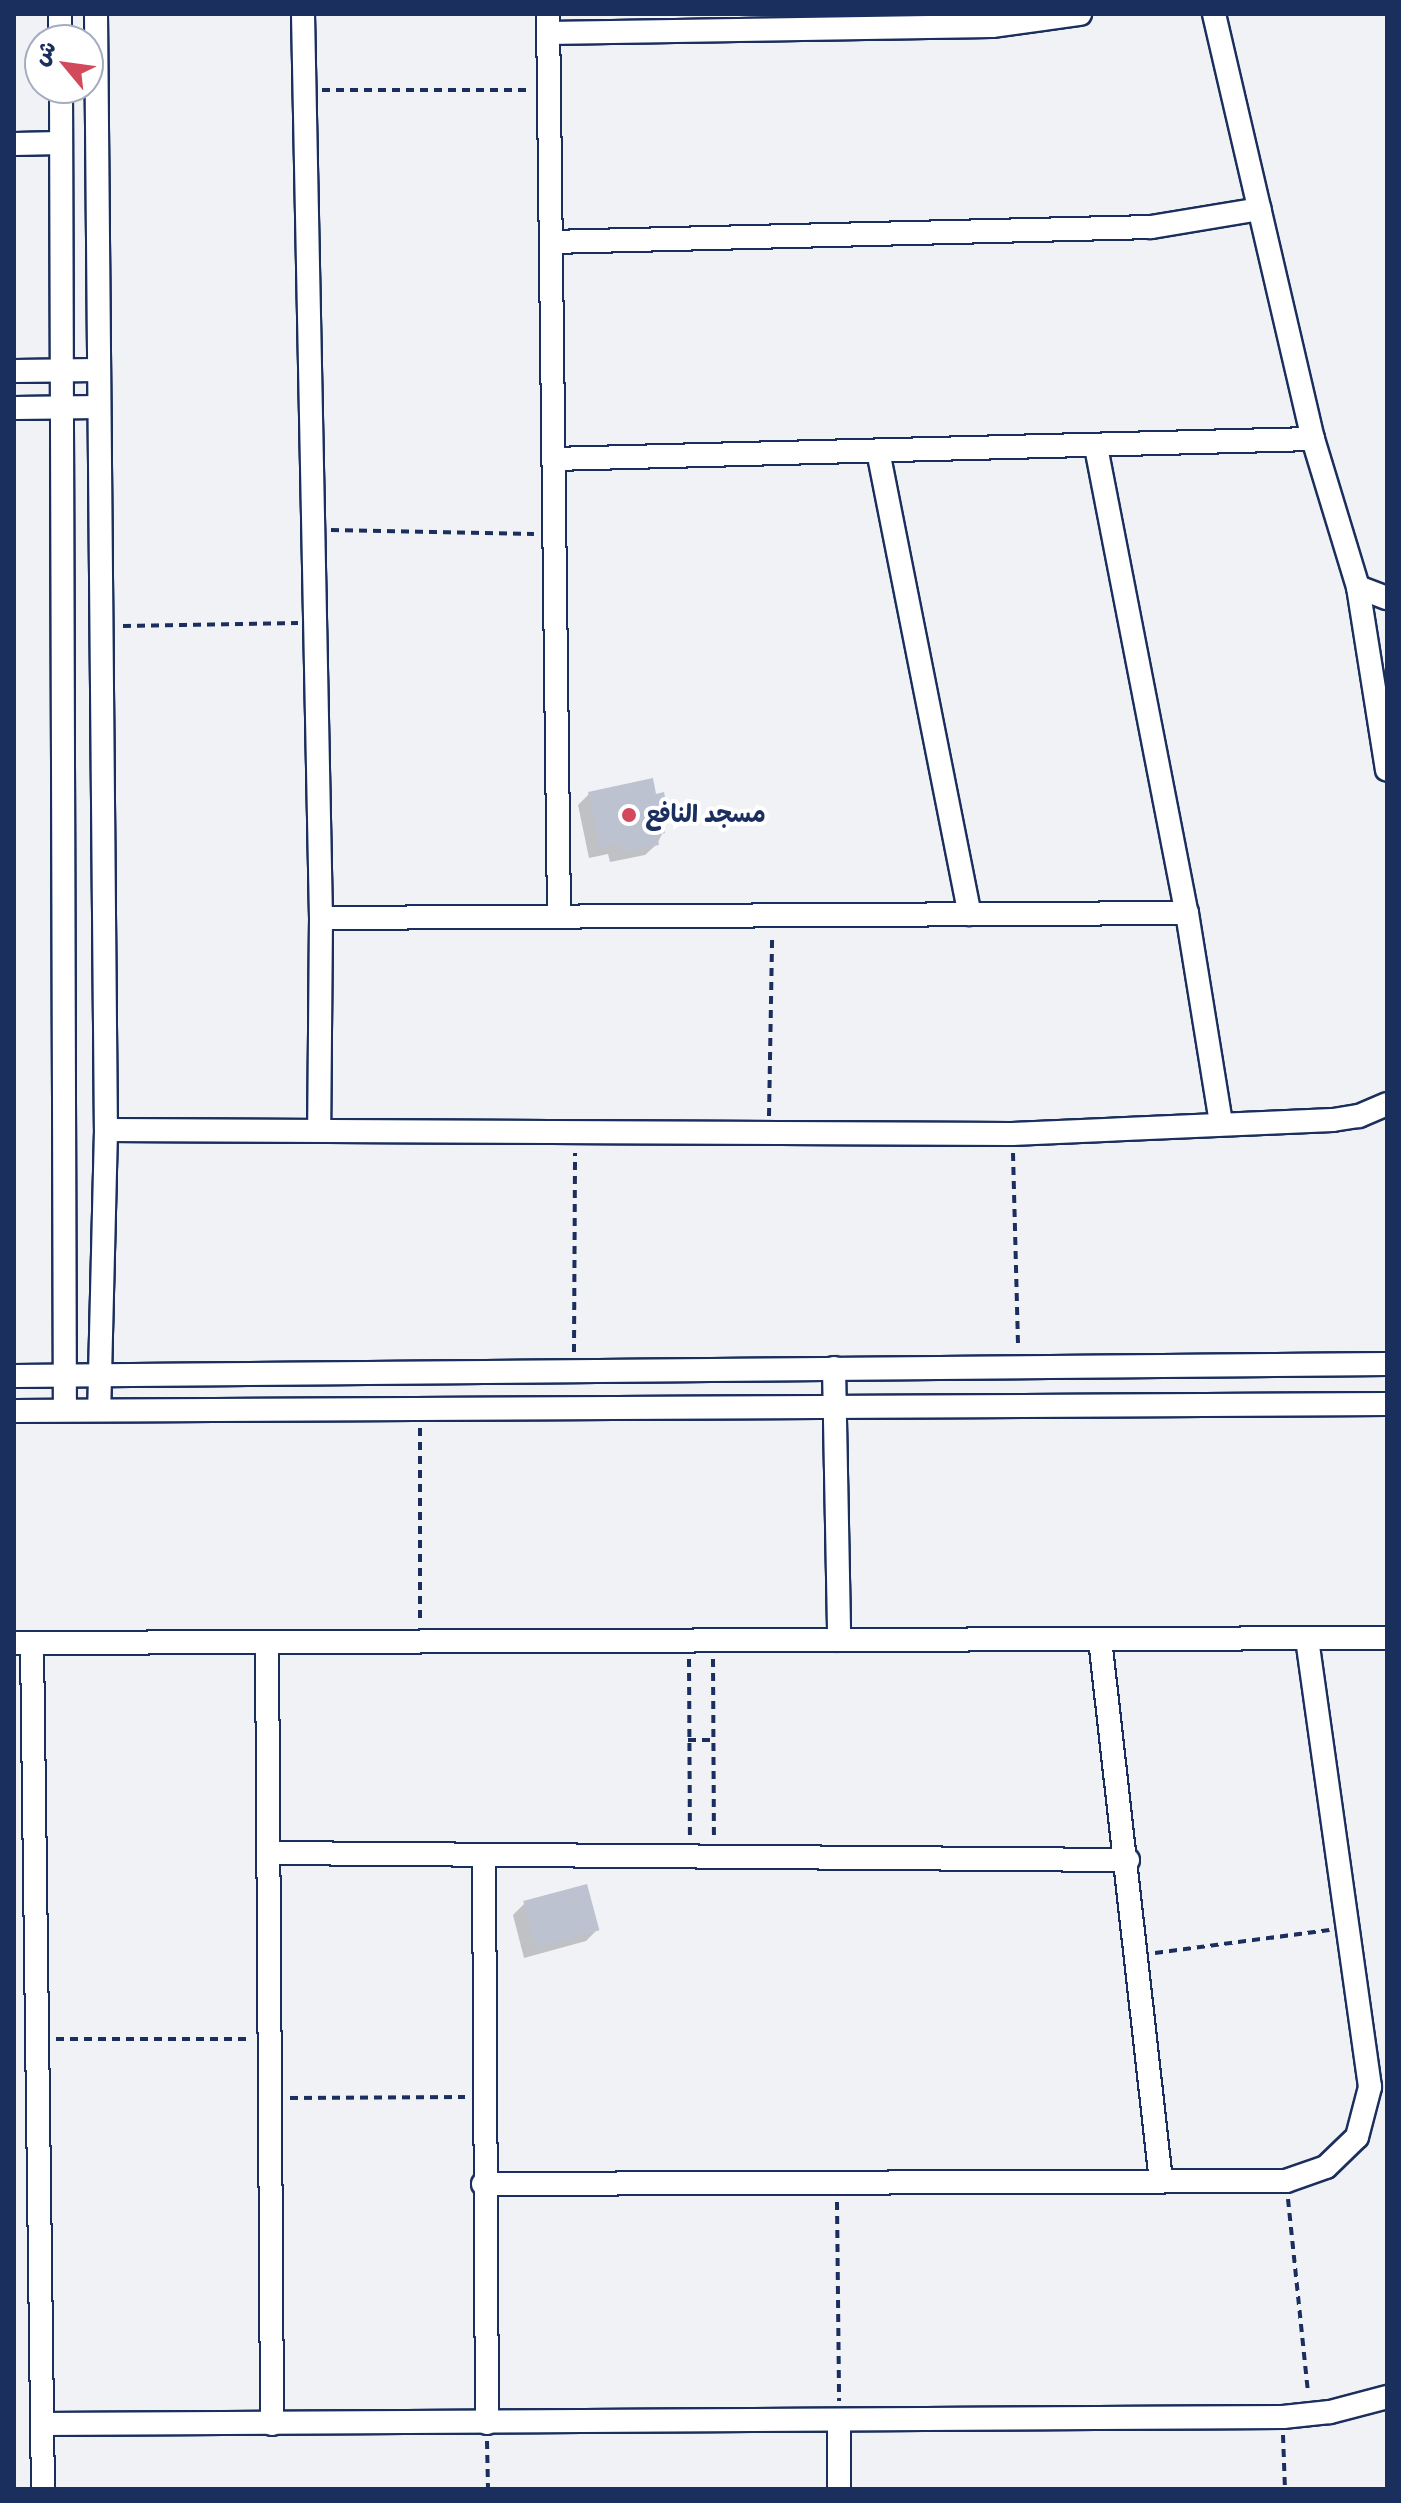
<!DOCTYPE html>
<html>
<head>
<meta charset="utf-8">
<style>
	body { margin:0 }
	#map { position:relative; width:1401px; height:2503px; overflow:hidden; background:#f1f2f5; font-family:Sriracha,"Playpen Sans Arabic",sans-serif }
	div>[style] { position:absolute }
	.shadow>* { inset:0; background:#0003 }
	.building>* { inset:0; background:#bcc2d0; transform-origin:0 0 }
	.path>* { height:4px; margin-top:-2px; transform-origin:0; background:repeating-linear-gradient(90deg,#1b2f5e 0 8px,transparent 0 14px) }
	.roads { filter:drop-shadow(2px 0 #1b2f5e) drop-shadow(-2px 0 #1b2f5e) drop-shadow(0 2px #1b2f5e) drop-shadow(0 -2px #1b2f5e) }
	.street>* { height:22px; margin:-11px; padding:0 11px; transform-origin:11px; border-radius:11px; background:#fff }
	.dots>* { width:22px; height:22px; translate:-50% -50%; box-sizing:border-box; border:4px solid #fff; border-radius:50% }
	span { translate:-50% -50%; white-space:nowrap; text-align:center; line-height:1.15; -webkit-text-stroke:8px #fff; paint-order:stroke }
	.poi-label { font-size:24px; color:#1b2f5e; font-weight:700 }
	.left { translate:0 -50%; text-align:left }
	.frame { position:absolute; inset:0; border:16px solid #1b2f5e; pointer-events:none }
	.north { position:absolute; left:24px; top:24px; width:80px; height:80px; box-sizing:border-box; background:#fff; border:2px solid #a4acbf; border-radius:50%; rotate:299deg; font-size:22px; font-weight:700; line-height:32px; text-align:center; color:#1b2f5e }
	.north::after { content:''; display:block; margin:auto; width:28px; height:36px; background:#d1495b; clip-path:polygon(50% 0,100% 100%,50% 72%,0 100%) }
</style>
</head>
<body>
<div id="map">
	<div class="shadow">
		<div style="clip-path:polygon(589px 794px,654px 796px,666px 812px,660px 819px,663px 832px,657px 844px,645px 855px,610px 862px,608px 854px,589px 858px,578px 805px)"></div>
		<div style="clip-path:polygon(524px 1904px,597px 1930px,586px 1941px,524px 1958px,513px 1915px)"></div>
	</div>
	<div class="building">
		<div style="clip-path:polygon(653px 778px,656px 794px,664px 792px,668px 813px,661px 817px,665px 833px,657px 834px,659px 845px,621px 852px,619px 844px,600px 848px,588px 792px)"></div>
		<div style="left:587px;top:1884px;width:48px;height:66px;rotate:75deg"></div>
	</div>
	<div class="path">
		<div style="left:322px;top:90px;width:207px"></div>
		<div style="left:331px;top:530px;width:203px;rotate:1.1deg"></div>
		<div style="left:123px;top:626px;width:175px;rotate:-1deg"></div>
		<div style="left:769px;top:1116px;width:180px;rotate:-89deg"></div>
		<div style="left:1013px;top:1153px;width:195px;rotate:88.5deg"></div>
		<div style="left:574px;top:1352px;width:199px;rotate:-89.7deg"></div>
		<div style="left:420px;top:1428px;width:195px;rotate:90deg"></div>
		<div style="left:689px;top:1659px;width:179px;rotate:89.7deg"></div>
		<div style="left:713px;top:1659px;width:179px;rotate:89.7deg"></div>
		<div style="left:688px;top:1740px;width:25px"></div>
		<div style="left:1155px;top:1953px;width:176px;rotate:-7.5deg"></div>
		<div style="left:56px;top:2039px;width:195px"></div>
		<div style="left:290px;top:2098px;width:175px;rotate:-0.3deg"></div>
		<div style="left:1288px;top:2199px;width:195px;rotate:84.1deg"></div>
		<div style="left:837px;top:2202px;width:199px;rotate:89.4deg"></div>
		<div style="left:1283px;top:2435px;width:54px;rotate:87.9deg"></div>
		<div style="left:487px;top:2441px;width:48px;rotate:88.8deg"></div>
	</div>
	<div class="roads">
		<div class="street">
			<div style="left:60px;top:14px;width:26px;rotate:90deg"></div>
			<div style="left:96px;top:14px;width:1116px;rotate:89.49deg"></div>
			<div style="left:106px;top:1130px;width:280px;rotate:91.4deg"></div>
			<div style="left:303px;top:14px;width:904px;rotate:88.86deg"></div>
			<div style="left:321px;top:918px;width:210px;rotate:90.5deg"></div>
			<div style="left:548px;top:14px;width:902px;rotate:89.3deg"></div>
			<div style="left:1214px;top:14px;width:436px;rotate:76.9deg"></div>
			<div style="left:1313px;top:439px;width:155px;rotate:73.1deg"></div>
			<div style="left:1358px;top:587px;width:185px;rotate:81deg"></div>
			<div style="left:548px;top:33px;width:444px;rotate:-0.9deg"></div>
			<div style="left:992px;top:26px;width:89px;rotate:-7.8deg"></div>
			<div style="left:61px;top:88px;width:1322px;rotate:89.83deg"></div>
			<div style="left:14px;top:144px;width:47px;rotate:-1.2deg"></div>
			<div style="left:551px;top:242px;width:600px;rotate:-1.43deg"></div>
			<div style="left:1151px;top:227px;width:110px;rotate:-9.4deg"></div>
			<div style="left:14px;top:371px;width:84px;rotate:-0.7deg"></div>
			<div style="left:14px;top:408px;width:85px;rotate:-0.7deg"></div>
			<div style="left:1096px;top:447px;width:475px;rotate:79deg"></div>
			<div style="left:1187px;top:913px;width:214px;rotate:80.8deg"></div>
			<div style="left:878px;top:451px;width:472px;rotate:78.8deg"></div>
			<div style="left:553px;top:459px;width:760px;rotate:-1.51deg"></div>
			<div style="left:1358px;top:587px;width:31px;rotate:21deg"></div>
			<div style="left:321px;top:918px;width:866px;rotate:-0.33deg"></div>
			<div style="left:106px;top:1130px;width:906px;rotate:0.25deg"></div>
			<div style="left:1012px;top:1134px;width:321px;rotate:-2.5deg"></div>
			<div style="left:1333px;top:1120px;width:26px;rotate:-9deg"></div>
			<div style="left:1359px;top:1116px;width:30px;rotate:-23deg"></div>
			<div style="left:834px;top:1368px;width:272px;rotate:88.9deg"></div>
			<div style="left:14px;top:1376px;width:1373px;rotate:-0.5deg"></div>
			<div style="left:14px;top:1411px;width:1373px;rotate:-0.29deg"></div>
			<div style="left:1100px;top:1639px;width:545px;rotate:83.58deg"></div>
			<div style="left:267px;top:1642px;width:782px;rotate:89.63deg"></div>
			<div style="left:14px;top:1643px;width:1373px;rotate:-0.21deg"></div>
			<div style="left:32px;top:1643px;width:846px;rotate:89.26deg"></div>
			<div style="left:270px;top:1853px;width:858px;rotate:0.47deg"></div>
			<div style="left:484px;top:1855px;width:568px;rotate:89.7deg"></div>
			<div style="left:483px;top:2184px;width:803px;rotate:-0.21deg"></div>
			<div style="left:1286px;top:2181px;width:42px;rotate:-19.3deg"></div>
			<div style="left:1326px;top:2167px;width:43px;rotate:-44.1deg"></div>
			<div style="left:1357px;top:2137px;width:52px;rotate:-75.4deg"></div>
			<div style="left:1370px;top:2087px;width:453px;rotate:-98deg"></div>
			<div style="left:839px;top:2420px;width:69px;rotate:90deg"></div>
			<div style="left:42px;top:2424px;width:1241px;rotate:-0.32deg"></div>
			<div style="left:1283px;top:2417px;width:47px;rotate:-6.1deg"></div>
			<div style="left:1330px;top:2412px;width:59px;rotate:-14.7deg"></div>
		</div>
	</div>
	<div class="dots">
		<div style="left:629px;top:815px;background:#d1495b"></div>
	</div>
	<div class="poi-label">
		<span class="left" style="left:645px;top:815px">مسجد النافع</span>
	</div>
	<div class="frame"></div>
	<div class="north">ش</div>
</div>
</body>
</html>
